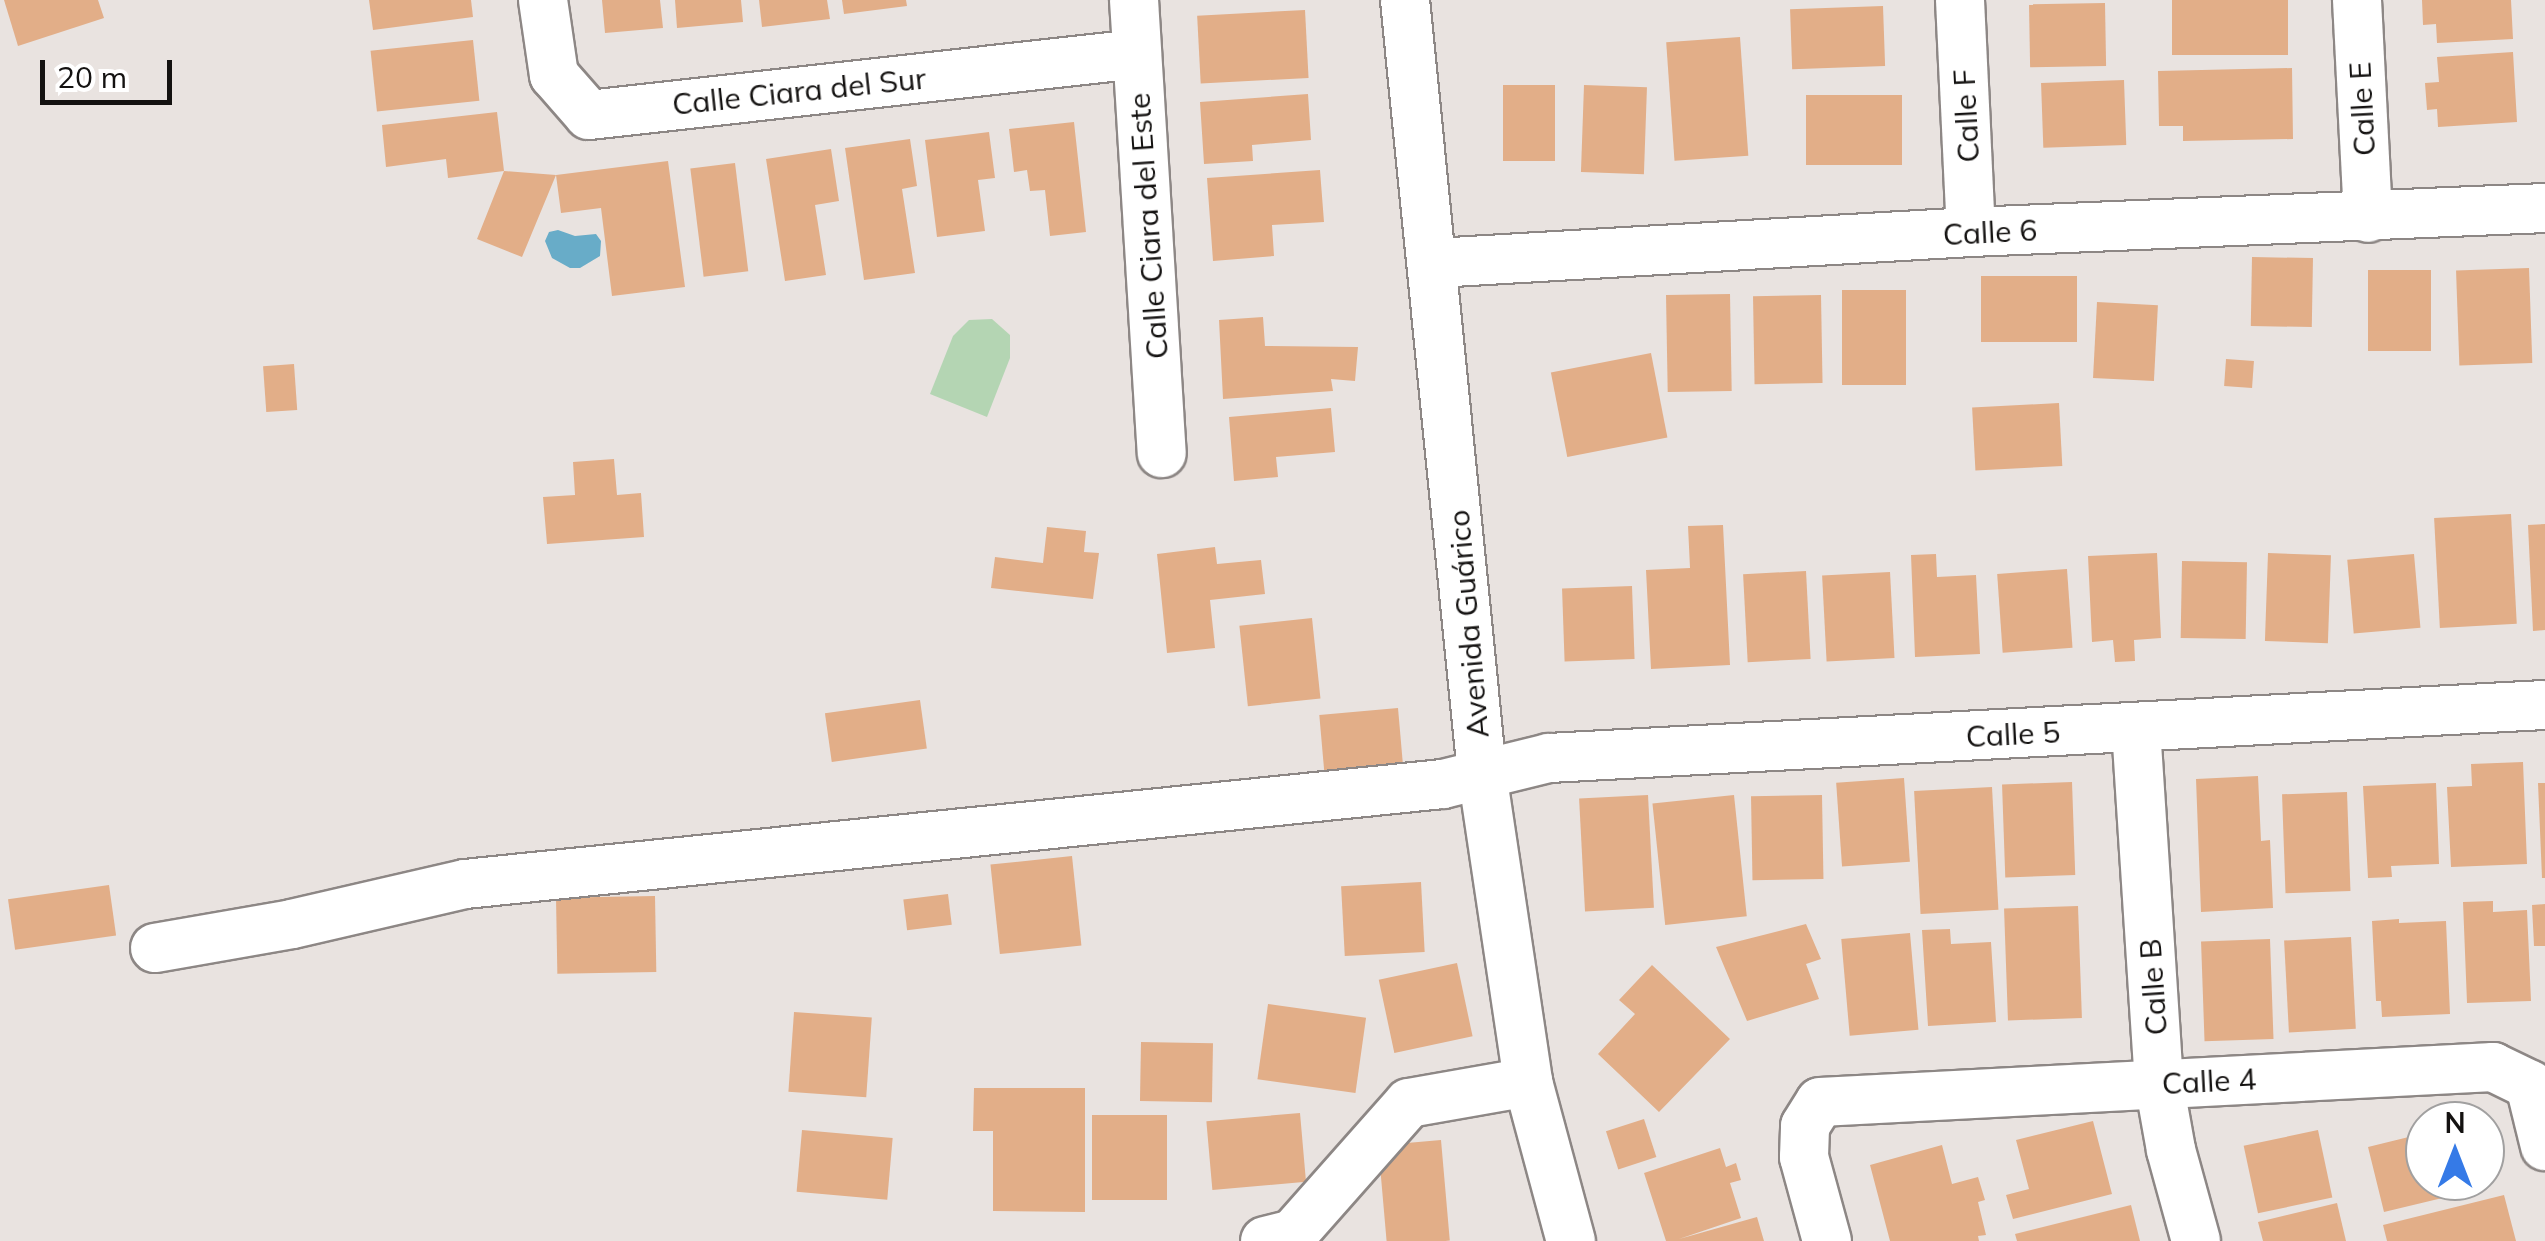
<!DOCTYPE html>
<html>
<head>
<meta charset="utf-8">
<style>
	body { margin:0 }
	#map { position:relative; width:2545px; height:1241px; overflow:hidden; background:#e9e3e0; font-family:Mulish,sans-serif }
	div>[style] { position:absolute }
	.green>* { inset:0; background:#b4d5b3 }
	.water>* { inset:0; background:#68acc8 }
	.building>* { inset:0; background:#e2ae88; transform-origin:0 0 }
	.roads { filter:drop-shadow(2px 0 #8d8785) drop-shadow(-2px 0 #8d8785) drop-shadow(0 2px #8d8785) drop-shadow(0 -2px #8d8785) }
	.street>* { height:48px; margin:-24px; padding:0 24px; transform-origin:24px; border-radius:24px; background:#fff }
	span { translate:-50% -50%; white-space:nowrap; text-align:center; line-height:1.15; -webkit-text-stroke:10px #fff; paint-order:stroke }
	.street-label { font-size:30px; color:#141211 }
	.north { position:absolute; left:2405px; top:1101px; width:100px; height:100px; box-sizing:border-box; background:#fff; border:2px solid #a1a0a0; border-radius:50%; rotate:0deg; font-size:28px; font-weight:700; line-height:40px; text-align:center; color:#141211 }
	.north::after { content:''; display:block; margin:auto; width:35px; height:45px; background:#357ae7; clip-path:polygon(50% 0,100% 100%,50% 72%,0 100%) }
	.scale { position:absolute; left:40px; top:60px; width:132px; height:45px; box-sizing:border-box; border:5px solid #141211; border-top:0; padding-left:12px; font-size:30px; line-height:35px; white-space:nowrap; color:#141211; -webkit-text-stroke:8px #fff; paint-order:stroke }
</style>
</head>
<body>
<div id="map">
	<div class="green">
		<div style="clip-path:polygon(992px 319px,1010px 335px,1010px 358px,987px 417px,930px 394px,953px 336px,969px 320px)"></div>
	</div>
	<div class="water">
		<div style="clip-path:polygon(558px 230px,575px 236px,596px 234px,601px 241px,600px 256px,580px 268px,570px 268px,552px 258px,545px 241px,549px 232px)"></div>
	</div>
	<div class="building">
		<div style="clip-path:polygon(4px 0,98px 0,104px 18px,18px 46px)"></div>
		<div style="clip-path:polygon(369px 0,471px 0,473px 17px,373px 30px)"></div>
		<div style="clip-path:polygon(602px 0,660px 0,663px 28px,605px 33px)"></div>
		<div style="clip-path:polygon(675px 0,741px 0,743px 22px,677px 28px)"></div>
		<div style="clip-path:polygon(759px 0,827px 0,830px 19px,762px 27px)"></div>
		<div style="clip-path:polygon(842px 0,906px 0,907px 6px,844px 14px)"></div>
		<div style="left:2172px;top:0;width:116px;height:55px"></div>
		<div style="clip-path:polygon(2422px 0,2511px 0,2513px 39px,2437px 43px,2436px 24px,2423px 25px)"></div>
		<div style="left:2105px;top:3px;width:63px;height:76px;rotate:89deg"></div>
		<div style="left:1883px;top:6px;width:60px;height:93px;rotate:88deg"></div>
		<div style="left:1305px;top:10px;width:68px;height:108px;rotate:87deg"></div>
		<div style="left:1740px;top:37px;width:119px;height:74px;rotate:86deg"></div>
		<div style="left:473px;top:40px;width:61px;height:103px;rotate:84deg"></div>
		<div style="clip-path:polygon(2513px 52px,2517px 122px,2438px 127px,2437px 109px,2427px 110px,2425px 83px,2439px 82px,2437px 57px)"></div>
		<div style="clip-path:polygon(2292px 68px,2293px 139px,2183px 141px,2183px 126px,2159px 126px,2158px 71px)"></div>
		<div style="left:2124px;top:80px;width:65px;height:83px;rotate:88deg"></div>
		<div style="left:1503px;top:85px;width:52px;height:76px"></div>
		<div style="left:1584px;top:85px;width:63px;height:87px;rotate:2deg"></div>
		<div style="clip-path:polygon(1308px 94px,1311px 140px,1252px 145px,1253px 161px,1204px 164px,1200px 102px)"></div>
		<div style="left:1806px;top:95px;width:96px;height:70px"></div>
		<div style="clip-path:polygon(497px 112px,504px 171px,448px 178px,446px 159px,386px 167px,382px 125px)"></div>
		<div style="clip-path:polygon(1074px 122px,1086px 232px,1050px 236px,1045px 190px,1030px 191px,1027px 170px,1014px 172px,1009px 129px)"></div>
		<div style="clip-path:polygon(989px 132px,995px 178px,978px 180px,985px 231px,937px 237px,925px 140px)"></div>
		<div style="clip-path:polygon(910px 139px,917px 186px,902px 189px,915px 273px,864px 280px,845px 148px)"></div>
		<div style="clip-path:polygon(831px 149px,839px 201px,815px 205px,826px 275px,785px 281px,766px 159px)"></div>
		<div style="clip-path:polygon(668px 161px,685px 287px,612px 296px,601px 208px,561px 213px,556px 175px,522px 257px,477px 239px,504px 171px,556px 175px)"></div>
		<div style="left:735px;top:163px;width:109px;height:45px;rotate:83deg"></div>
		<div style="clip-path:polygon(1320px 170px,1324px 222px,1272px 225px,1274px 256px,1213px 261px,1207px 178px)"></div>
		<div style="left:2252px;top:257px;width:61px;height:69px;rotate:1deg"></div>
		<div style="left:2529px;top:268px;width:95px;height:73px;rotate:88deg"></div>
		<div style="left:2368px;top:270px;width:63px;height:81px"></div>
		<div style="left:1981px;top:276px;width:96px;height:66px"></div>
		<div style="left:1842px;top:290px;width:64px;height:95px"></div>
		<div style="left:1730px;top:294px;width:97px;height:64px;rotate:89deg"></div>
		<div style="left:1821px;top:295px;width:88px;height:68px;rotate:89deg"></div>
		<div style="left:2097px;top:302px;width:61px;height:76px;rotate:3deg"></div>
		<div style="clip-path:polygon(1263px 317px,1265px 346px,1358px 347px,1355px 381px,1331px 379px,1333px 391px,1223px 399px,1219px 320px)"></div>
		<div style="left:1651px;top:353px;width:86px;height:102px;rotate:79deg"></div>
		<div style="left:2226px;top:359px;width:28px;height:27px;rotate:4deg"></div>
		<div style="left:294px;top:364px;width:46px;height:31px;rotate:86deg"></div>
		<div style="left:2059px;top:403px;width:63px;height:87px;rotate:87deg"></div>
		<div style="clip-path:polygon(1331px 408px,1335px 452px,1276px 457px,1278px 477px,1234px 481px,1229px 417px)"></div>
		<div style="clip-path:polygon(614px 459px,617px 495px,641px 493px,644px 537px,547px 544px,543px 497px,575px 495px,573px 462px)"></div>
		<div style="left:2511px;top:514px;width:110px;height:77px;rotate:87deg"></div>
		<div style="clip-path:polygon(2545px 524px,2545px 630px,2533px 631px,2528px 525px)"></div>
		<div style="clip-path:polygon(1723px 525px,1730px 665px,1651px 669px,1646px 570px,1690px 568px,1688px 526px)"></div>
		<div style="clip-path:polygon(1047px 527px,1086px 531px,1084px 552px,1099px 553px,1093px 599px,991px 588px,995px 557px,1043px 563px)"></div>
		<div style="clip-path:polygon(1215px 547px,1217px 564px,1261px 560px,1265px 594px,1210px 600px,1215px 648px,1167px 653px,1157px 554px)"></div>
		<div style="clip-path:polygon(2157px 553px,2161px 638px,2134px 640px,2135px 661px,2115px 662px,2113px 640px,2092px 642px,2088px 556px)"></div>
		<div style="left:2268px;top:553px;width:63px;height:88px;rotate:2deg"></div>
		<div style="clip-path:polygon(1936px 554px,1937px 577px,1976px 575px,1980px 654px,1915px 657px,1911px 555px)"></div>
		<div style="left:2414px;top:554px;width:74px;height:67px;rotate:85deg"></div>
		<div style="left:2182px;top:561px;width:65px;height:77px;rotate:1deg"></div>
		<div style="left:2067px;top:569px;width:79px;height:70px;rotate:86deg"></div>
		<div style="left:1806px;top:571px;width:88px;height:63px;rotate:87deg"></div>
		<div style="left:1890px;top:572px;width:86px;height:68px;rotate:87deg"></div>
		<div style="left:1632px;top:586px;width:73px;height:70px;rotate:88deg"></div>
		<div style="left:1312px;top:618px;width:81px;height:73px;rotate:84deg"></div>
		<div style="left:920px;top:700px;width:49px;height:96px;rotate:82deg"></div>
		<div style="left:1398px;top:708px;width:57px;height:79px;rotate:85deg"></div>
		<div style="clip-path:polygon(2523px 762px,2527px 864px,2451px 867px,2447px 787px,2472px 786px,2471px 764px)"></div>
		<div style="clip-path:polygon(2258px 776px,2261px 841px,2270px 840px,2273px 908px,2201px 912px,2196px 779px)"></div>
		<div style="left:1904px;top:778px;width:84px;height:68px;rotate:86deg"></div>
		<div style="left:2072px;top:782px;width:93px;height:70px;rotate:88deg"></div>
		<div style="clip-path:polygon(2436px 783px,2439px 864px,2391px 866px,2392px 877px,2368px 878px,2363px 786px)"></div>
		<div style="clip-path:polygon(2538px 783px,2545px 783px,2545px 878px,2542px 878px)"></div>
		<div style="left:1992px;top:787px;width:123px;height:78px;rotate:87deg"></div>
		<div style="left:2347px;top:792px;width:99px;height:65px;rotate:88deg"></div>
		<div style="left:1648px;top:795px;width:113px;height:69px;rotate:87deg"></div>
		<div style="left:1734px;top:795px;width:122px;height:82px;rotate:84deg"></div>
		<div style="left:1822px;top:795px;width:84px;height:71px;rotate:89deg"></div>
		<div style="left:1072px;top:856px;width:90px;height:82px;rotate:84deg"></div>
		<div style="left:1421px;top:882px;width:70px;height:80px;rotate:87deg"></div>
		<div style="left:109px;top:885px;width:51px;height:102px;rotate:82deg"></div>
		<div style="left:948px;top:894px;width:31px;height:45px;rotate:83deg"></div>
		<div style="left:655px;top:896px;width:76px;height:99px;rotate:89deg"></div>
		<div style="clip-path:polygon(2493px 901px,2493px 912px,2527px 910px,2531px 1001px,2467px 1003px,2463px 902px)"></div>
		<div style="clip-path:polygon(2545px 904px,2545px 946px,2534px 946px,2532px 905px)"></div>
		<div style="left:2078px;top:906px;width:112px;height:74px;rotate:88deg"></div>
		<div style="clip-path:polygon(2399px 919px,2399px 923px,2446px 921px,2450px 1014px,2382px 1017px,2381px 1001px,2376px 1001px,2372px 921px)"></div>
		<div style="clip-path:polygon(1806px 924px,1821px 959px,1806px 964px,1819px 999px,1747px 1021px,1716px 947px)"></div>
		<div style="clip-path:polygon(1950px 929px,1951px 944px,1991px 942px,1996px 1022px,1928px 1026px,1922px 930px)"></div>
		<div style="left:1910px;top:933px;width:97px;height:69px;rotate:85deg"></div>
		<div style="left:2351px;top:937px;width:92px;height:67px;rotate:87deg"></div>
		<div style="left:2270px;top:939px;width:100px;height:69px;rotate:88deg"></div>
		<div style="left:1457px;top:963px;width:75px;height:80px;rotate:78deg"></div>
		<div style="clip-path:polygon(1652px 965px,1730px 1039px,1659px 1112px,1598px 1054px,1635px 1014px,1619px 1000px)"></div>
		<div style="left:1268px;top:1004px;width:99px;height:76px;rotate:8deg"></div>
		<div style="left:794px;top:1012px;width:78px;height:80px;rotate:4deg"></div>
		<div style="left:1141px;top:1042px;width:72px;height:59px;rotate:1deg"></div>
		<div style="clip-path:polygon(974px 1088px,1085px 1088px,1085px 1212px,993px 1211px,993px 1131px,973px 1131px)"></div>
		<div style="left:1300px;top:1113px;width:69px;height:94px;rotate:85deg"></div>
		<div style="left:1092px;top:1115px;width:75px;height:85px"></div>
		<div style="left:1644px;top:1119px;width:40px;height:40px;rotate:72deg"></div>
		<div style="clip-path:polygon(2093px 1121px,2112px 1194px,2013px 1219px,2006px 1195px,2029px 1189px,2016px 1140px)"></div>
		<div style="left:802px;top:1130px;width:91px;height:62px;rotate:5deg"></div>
		<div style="left:2318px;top:1130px;width:69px;height:76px;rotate:78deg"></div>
		<div style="clip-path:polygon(2425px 1133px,2425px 1181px,2482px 1181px,2484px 1188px,2384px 1212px,2368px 1147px)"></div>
		<div style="left:1441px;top:1140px;width:101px;height:63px;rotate:85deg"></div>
		<div style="clip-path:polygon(1942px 1145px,1952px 1184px,1978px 1177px,1985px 1200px,1978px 1202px,1986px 1235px,1978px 1236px,1979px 1241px,1890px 1241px,1870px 1165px)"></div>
		<div style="clip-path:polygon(1720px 1148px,1726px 1167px,1736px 1163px,1741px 1180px,1730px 1183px,1741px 1218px,1679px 1239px,1757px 1217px,1764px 1241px,1666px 1241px,1644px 1173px)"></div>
		<div style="clip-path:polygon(2504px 1195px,2516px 1241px,2387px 1241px,2383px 1225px)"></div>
		<div style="clip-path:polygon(2337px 1203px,2346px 1241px,2263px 1241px,2258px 1222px)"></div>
		<div style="clip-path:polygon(2131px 1205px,2140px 1241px,2017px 1241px,2015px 1234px)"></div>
	</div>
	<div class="roads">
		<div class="street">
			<div style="left:543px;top:0;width:76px;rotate:81.7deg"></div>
			<div style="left:554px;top:75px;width:53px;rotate:48.8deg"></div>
			<div style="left:589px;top:115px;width:551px;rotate:-6.35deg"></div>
			<div style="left:1134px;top:0;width:454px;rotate:86.5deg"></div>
			<div style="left:1405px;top:0;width:777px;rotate:84.31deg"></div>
			<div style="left:1482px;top:773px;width:312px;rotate:81.5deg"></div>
			<div style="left:1528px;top:1082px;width:165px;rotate:74.9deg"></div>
			<div style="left:1960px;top:0;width:232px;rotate:87.3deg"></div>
			<div style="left:2357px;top:0;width:218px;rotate:87.1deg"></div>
			<div style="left:1435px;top:263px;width:537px;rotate:-3.31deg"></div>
			<div style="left:1971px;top:232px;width:575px;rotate:-2.39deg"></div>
			<div style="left:2136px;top:728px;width:356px;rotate:86.3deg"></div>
			<div style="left:2159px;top:1083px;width:68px;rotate:79.8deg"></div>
			<div style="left:2171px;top:1150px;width:94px;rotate:74.6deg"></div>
			<div style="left:155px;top:948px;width:139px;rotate:-9.9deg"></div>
			<div style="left:292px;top:924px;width:178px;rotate:-13deg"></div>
			<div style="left:465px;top:884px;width:983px;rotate:-5.84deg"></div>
			<div style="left:1443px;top:784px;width:109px;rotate:-13.8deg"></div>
			<div style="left:1549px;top:758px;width:997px;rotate:-3.05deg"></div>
			<div style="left:1265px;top:1241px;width:29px;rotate:-14deg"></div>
			<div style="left:1293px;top:1234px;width:175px;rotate:-48.5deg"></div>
			<div style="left:1409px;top:1103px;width:121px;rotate:-10deg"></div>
			<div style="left:1827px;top:1241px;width:87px;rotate:-105.3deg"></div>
			<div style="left:1804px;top:1157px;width:31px;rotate:-88deg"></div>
			<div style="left:1805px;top:1126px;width:28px;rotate:-58deg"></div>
			<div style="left:1820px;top:1102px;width:674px;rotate:-2.98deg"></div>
			<div style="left:2493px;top:1067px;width:41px;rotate:25.9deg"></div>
			<div style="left:2530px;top:1085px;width:63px;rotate:76.2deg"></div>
		</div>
	</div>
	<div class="street-label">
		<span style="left:799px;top:91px;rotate:-6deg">Calle Ciara del Sur</span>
		<span style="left:2362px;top:109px;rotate:-93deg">Calle E</span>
		<span style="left:1966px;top:116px;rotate:-93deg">Calle F</span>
		<span style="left:1148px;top:226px;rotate:-94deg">Calle Ciara del Este</span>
		<span style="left:1990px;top:232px;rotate:-3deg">Calle 6</span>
		<span style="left:1468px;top:624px;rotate:-95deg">Avenida Guárico</span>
		<span style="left:2013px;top:734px;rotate:-3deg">Calle 5</span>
		<span style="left:2153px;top:987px;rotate:-94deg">Calle B</span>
		<span style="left:2209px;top:1081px;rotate:-3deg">Calle 4</span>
	</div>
	<div class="north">N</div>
	<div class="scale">20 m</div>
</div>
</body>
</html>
